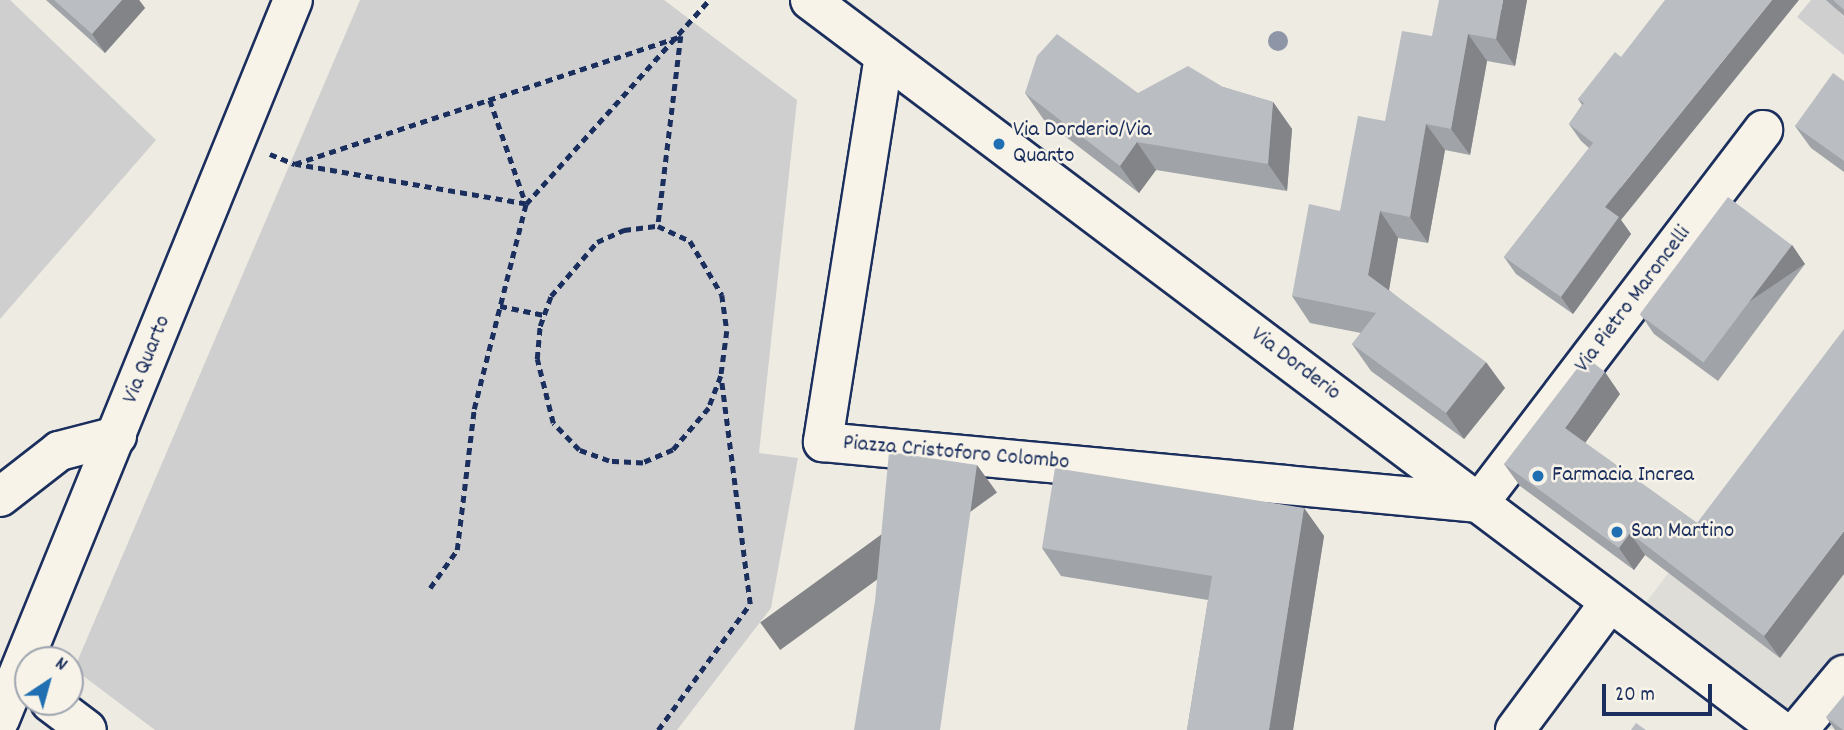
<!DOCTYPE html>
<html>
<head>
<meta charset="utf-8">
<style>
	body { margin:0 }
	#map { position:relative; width:1844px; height:730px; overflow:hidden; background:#eeebe2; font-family:Dekko,sans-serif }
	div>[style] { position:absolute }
	.built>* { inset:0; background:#deddd8 }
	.green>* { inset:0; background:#cfcfcf }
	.path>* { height:4.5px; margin-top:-2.25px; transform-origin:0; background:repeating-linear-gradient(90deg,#1b2f5e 0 7px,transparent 0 12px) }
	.roads { filter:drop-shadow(2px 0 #1b2f5e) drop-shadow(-2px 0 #1b2f5e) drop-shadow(0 2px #1b2f5e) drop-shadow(0 -2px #1b2f5e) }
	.minor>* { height:38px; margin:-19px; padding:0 19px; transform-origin:19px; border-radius:19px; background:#f7f3e8 }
	.trees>* { width:20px; height:20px; margin:-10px; border-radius:50%; background:#8e95a6 }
	.wall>* { inset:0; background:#a0a3a7 }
	.shaded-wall>* { inset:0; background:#828488; transform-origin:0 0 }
	.building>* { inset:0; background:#babdc2; transform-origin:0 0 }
	.dots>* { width:19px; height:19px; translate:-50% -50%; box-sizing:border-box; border:4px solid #f7f3e8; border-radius:50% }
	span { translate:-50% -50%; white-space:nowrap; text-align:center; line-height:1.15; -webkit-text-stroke:5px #f7f3e8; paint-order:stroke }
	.poi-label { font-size:23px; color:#1b2f5e }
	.left { translate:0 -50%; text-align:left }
	.street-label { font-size:23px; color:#1b2f5e }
	.north { position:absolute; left:14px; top:646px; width:70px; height:70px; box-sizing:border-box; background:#f7f3e8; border:2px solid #9fa5b1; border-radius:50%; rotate:36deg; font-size:19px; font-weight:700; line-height:28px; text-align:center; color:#1b2f5e }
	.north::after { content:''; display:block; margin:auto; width:24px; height:32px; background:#1f6fb2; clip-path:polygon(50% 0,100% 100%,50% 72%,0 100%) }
	.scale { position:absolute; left:1602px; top:684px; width:110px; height:32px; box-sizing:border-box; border:4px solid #1b2f5e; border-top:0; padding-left:9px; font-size:21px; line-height:24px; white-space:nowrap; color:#1b2f5e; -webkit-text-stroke:5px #f7f3e8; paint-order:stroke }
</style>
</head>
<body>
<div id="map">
	<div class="built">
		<div style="clip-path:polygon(1844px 339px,1844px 728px,1797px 730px,1639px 612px)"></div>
	</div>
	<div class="green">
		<div style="clip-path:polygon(0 0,10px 0,156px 140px,0 319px)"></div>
		<div style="clip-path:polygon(360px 0,664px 0,797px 100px,759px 453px,798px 458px,771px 608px,677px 730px,155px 730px,74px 669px)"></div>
		<div style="clip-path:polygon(1811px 0,1844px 0,1839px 12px,1844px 17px,1844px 55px,1797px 17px)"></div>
	</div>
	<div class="path">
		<div style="left:490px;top:100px;width:110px;rotate:70.9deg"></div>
		<div style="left:526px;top:204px;width:234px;rotate:-170.2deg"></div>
		<div style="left:295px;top:164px;width:407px;rotate:-18.3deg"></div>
		<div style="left:681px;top:36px;width:191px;rotate:96.9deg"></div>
		<div style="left:270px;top:154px;width:27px;rotate:22deg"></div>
		<div style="left:658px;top:226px;width:35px;rotate:25deg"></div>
		<div style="left:690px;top:241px;width:63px;rotate:59.3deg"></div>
		<div style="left:722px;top:295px;width:36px;rotate:82deg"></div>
		<div style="left:727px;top:331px;width:45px;rotate:97.6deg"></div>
		<div style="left:721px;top:376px;width:34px;rotate:111deg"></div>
		<div style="left:709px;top:408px;width:55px;rotate:130.6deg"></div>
		<div style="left:673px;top:450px;width:33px;rotate:157deg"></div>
		<div style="left:643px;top:463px;width:34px;rotate:-177deg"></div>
		<div style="left:609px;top:461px;width:32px;rotate:-160deg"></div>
		<div style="left:579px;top:450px;width:37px;rotate:-134deg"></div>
		<div style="left:553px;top:423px;width:66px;rotate:-104deg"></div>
		<div style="left:537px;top:359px;width:33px;rotate:-85deg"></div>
		<div style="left:540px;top:326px;width:32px;rotate:-70deg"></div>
		<div style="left:551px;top:296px;width:71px;rotate:-49.6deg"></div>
		<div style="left:597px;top:242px;width:30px;rotate:-24deg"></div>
		<div style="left:624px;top:230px;width:34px;rotate:-7deg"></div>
		<div style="left:500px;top:306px;width:45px;rotate:11.6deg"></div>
		<div style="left:430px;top:588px;width:47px;rotate:-54.6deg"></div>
		<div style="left:457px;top:550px;width:142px;rotate:-83.1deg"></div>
		<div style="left:474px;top:409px;width:211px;rotate:-75.8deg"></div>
		<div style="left:526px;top:204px;width:274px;rotate:-48.1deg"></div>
		<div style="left:658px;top:730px;width:156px;rotate:-53.9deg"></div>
		<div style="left:750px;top:604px;width:228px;rotate:-97.3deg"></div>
	</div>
	<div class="roads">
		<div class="minor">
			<div style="left:810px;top:0;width:1214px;rotate:36.96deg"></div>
			<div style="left:884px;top:56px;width:391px;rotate:99deg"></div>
			<div style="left:823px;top:442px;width:659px;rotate:5.31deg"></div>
			<div style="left:1479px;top:503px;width:469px;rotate:-52.7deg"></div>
			<div style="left:0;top:497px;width:75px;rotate:-37.9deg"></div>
			<div style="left:59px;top:451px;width:60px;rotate:-14.5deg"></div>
			<div style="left:50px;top:702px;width:46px;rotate:37.1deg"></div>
			<div style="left:0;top:719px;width:776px;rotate:-67.83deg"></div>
			<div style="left:1515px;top:730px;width:159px;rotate:-53.4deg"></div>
			<div style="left:1798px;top:730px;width:72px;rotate:-50.1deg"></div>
		</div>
	</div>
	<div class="trees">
		<div style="left:1278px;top:41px"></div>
	</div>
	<div class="wall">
		<div style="clip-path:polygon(46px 0,139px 0,145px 8px,105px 53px)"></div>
		<div style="clip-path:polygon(1527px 0,1515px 66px,1487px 61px,1470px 155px,1445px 150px,1428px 243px,1398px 238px,1389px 290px,1505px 388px,1464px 439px,1371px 371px,1352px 344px,1361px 333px,1310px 323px,1292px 296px,1340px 211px,1385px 121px,1432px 36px)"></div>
		<div style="clip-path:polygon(1826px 0,1844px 0,1844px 16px)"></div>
		<div style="clip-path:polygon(1621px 57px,1621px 220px,1631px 234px,1573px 314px,1516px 274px,1504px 257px,1589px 148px,1581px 141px,1569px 124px,1582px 105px,1578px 99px)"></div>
		<div style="clip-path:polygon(1844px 81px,1844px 172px,1811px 148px,1795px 126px)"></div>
		<div style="clip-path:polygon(1223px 87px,1273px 102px,1292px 129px,1287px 191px,1156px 170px,1139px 193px,1044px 120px,1025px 93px,1138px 93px)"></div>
		<div style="clip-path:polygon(1792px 245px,1805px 264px,1718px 381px,1654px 334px,1641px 315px)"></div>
		<div style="clip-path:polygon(1620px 394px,1585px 443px,1697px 523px,1780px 658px,1645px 555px,1634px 570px,1520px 486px,1504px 464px)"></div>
		<div style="clip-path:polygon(1304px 508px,1324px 536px,1293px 730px,1187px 730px,1208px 600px,1061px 576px,1042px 548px)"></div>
		<div style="clip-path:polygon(1826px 717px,1844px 730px,1835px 730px)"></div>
	</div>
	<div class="shaded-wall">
		<div style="clip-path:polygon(122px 0,139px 0,145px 8px,105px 53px,92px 34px)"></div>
		<div style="clip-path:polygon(1503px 0,1527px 0,1515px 66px,1496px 39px)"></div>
		<div style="clip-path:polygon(1772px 0,1799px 0,1621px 220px,1631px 234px,1573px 314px,1561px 297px,1605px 207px)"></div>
		<div style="clip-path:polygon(1468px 34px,1487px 61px,1470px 155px,1451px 129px)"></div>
		<div style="clip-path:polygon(1273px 102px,1292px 129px,1287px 191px,1268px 164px)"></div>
		<div style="clip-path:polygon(1426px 124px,1445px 150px,1428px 243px,1410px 217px)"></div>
		<div style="clip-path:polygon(1137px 142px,1156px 170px,1139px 193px,1120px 166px)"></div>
		<div style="clip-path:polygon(1380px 211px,1398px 238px,1387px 301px,1368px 275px)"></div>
		<div style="left:1792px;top:245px;width:23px;height:146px;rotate:56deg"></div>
		<div style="clip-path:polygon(1486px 362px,1505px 388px,1464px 439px,1446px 413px)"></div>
		<div style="clip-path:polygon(1605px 372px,1620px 394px,1580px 450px,1565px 428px)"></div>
		<div style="left:977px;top:465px;width:34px;height:268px;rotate:54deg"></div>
		<div style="clip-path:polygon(1304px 508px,1324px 536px,1293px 730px,1269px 730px)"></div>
		<div style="clip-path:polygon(1844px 531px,1844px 574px,1780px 658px,1764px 636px)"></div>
		<div style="clip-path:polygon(1630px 533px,1645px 555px,1634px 570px,1619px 548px)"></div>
	</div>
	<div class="building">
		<div style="clip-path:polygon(54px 0,122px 0,92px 34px)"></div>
		<div style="clip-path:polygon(1439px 0,1503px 0,1496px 39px,1468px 34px,1451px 129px,1426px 124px,1410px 217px,1380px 211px,1368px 275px,1486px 362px,1446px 413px,1352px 344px,1376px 313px,1292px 296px,1309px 204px,1340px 211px,1358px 116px,1385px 121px,1402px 31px,1432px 36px)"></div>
		<div style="clip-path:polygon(1665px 0,1772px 0,1605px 207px,1619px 217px,1561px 297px,1504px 257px,1593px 143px,1569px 124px,1584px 103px,1578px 99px,1615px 52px,1621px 57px)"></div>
		<div style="clip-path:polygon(1833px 0,1844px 0,1844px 10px)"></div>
		<div style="clip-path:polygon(1057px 34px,1138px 93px,1188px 66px,1223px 87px,1273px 102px,1268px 164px,1137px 142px,1120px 166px,1025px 93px,1037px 56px)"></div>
		<div style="clip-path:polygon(1833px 73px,1844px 81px,1844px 161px,1795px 126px)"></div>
		<div style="left:1728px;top:197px;width:80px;height:147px;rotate:37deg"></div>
		<div style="clip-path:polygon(1844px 329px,1844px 531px,1764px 636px,1630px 533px,1619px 548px,1504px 464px,1586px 357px,1605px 372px,1565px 428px,1697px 523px)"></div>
		<div style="clip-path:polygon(889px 452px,977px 465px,940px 730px,854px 730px,875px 601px)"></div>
		<div style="clip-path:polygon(1055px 468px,1304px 508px,1269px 730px,1187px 730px,1212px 576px,1042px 548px)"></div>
		<div style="clip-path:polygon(1844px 695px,1844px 730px,1843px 730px,1826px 717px)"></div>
		<div style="clip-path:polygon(1636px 723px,1646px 730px,1631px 730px)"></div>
	</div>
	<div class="dots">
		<div style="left:999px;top:144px;background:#1f6fb2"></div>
		<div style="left:1538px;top:476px;background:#1f6fb2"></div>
		<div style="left:1617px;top:532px;background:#1f6fb2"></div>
	</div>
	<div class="poi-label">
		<span class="left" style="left:1013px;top:144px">Via Dorderio/Via<br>Quarto</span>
		<span class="left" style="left:1552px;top:476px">Farmacia Increa</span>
		<span class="left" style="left:1631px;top:532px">San Martino</span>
	</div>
	<div class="street-label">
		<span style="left:1634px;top:300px;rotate:-53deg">Via Pietro Maroncelli</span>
		<span style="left:148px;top:360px;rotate:-68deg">Via Quarto</span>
		<span style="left:1295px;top:365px;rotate:37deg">Via Dorderio</span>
		<span style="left:956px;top:454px;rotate:5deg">Piazza Cristoforo Colombo</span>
	</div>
	<div class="north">N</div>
	<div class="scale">20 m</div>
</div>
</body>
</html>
